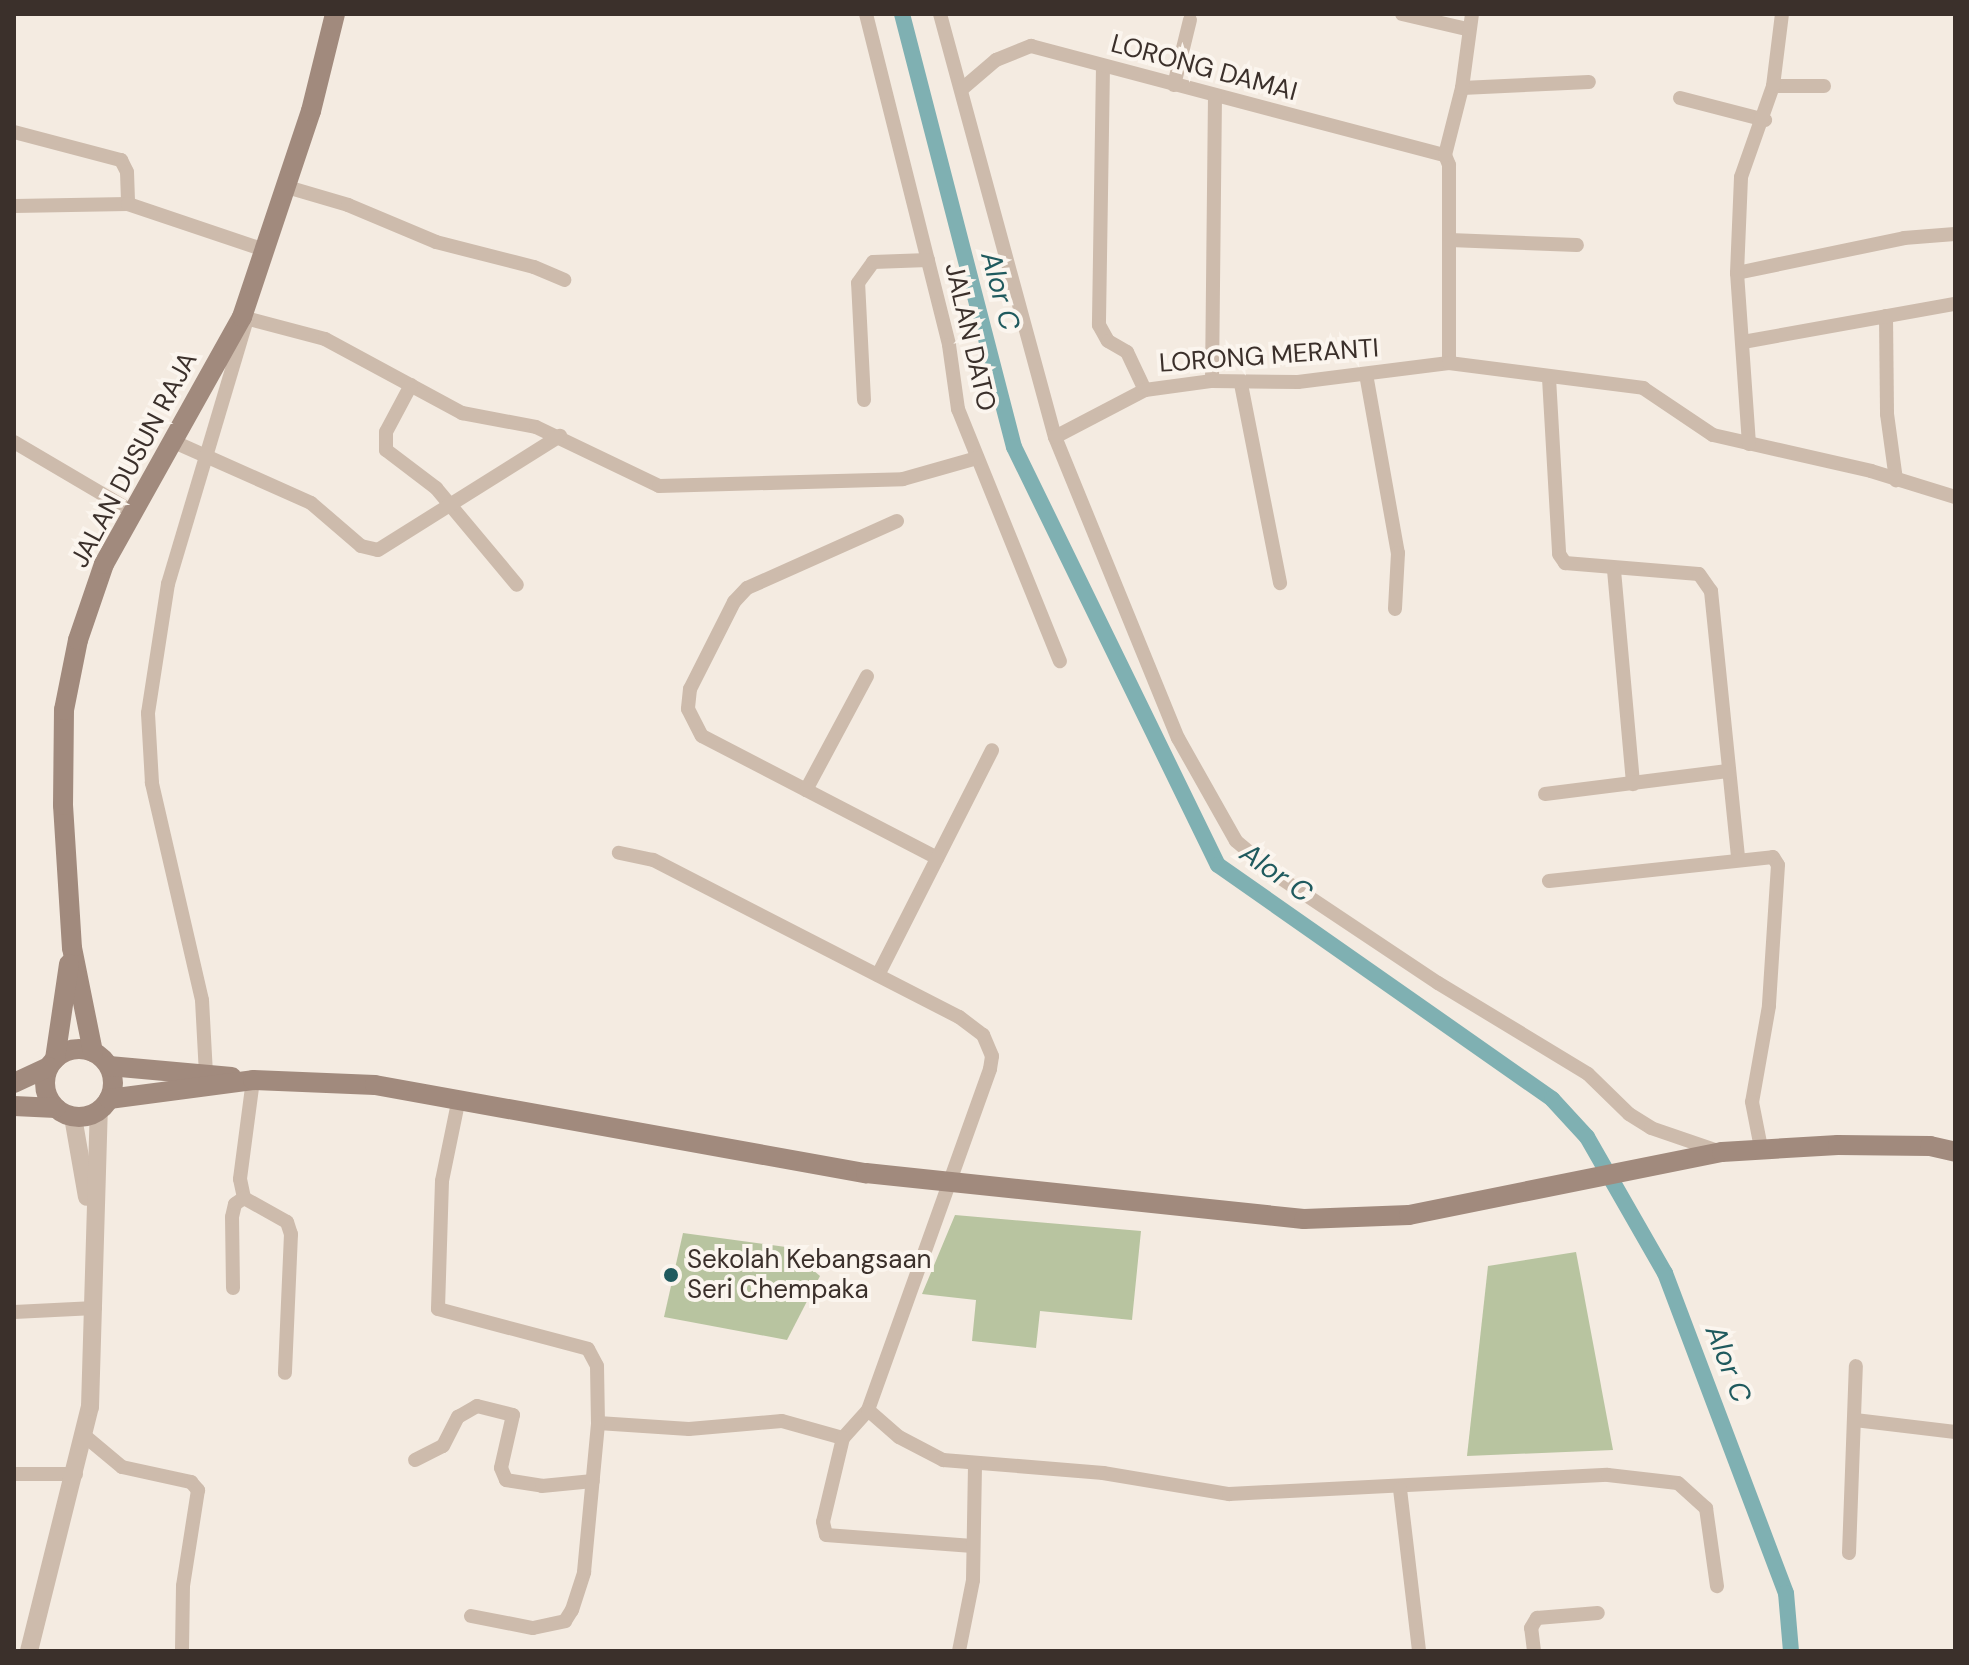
<!DOCTYPE html>
<html>
<head>
<meta charset="utf-8">
<style>
	body { margin:0 }
	#map { position:relative; width:1969px; height:1665px; overflow:hidden; background:#f4ebe1; font-family:"DM Sans",sans-serif }
	div>[style] { position:absolute }
	.green>* { inset:0; background:#b8c4a0 }
	.canal>* { height:16px; margin:-8px; padding:0 8px; transform-origin:8px; border-radius:8px; background:#7fb0b2 }
	.minor>* { height:14px; margin:-7px; padding:0 7px; transform-origin:7px; border-radius:7px; background:#cdbbac }
	.tertiary>* { height:18px; margin:-9px; padding:0 9px; transform-origin:9px; border-radius:9px; background:#cdbbac }
	.secondary>* { height:20px; margin:-10px; padding:0 10px; transform-origin:10px; border-radius:10px; background:#a18a7d }
	.secondary>.ring { margin:-10px; padding:0; box-sizing:content-box; background:none; border:20px solid #a18a7d; border-radius:50% }
	.dots>* { width:22px; height:22px; translate:-50% -50%; box-sizing:border-box; border:4px solid #fbf5ee; border-radius:50% }
	span { translate:-50% -50%; white-space:nowrap; text-align:center; line-height:1.15; -webkit-text-stroke:8px #fbf5ee; paint-order:stroke }
	.street-label { font-size:26px; color:#3b302b }
	.poi-label { font-size:26px; color:#3b302b }
	.left { translate:0 -50%; text-align:left }
	.water-label { font-size:28px; color:#1f5a5e; font-style:italic }
	.frame { position:absolute; inset:0; border:16px solid #3b302b; pointer-events:none }
</style>
</head>
<body>
<div id="map">
	<div class="green">
		<div style="clip-path:polygon(955px 1215px,1141px 1231px,1132px 1320px,1040px 1311px,1036px 1348px,972px 1341px,976px 1300px,922px 1294px)"></div>
		<div style="clip-path:polygon(683px 1233px,786px 1247px,820px 1276px,787px 1340px,664px 1317px)"></div>
		<div style="clip-path:polygon(1576px 1252px,1613px 1450px,1467px 1456px,1488px 1266px)"></div>
	</div>
	<div class="canal">
		<div style="left:902px;top:14px;width:447px;rotate:75.5deg"></div>
		<div style="left:1014px;top:447px;width:465px;rotate:64deg"></div>
		<div style="left:1218px;top:865px;width:408px;rotate:35deg"></div>
		<div style="left:1552px;top:1099px;width:52px;rotate:47.4deg"></div>
		<div style="left:1587px;top:1137px;width:157px;rotate:60.2deg"></div>
		<div style="left:1665px;top:1273px;width:342px;rotate:69.3deg"></div>
		<div style="left:1786px;top:1593px;width:58px;rotate:85.1deg"></div>
	</div>
	<div class="minor">
		<div style="left:866px;top:14px;width:341px;rotate:75.9deg"></div>
		<div style="left:949px;top:345px;width:65px;rotate:82deg"></div>
		<div style="left:958px;top:409px;width:272px;rotate:68deg"></div>
		<div style="left:940px;top:14px;width:438px;rotate:74.8deg"></div>
		<div style="left:1055px;top:437px;width:325px;rotate:67.8deg"></div>
		<div style="left:1178px;top:738px;width:118px;rotate:60.6deg"></div>
		<div style="left:1236px;top:841px;width:56px;rotate:39.9deg"></div>
		<div style="left:1279px;top:877px;width:191px;rotate:33.7deg"></div>
		<div style="left:1438px;top:983px;width:175px;rotate:31.2deg"></div>
		<div style="left:1588px;top:1074px;width:57px;rotate:44.3deg"></div>
		<div style="left:1629px;top:1114px;width:26px;rotate:32deg"></div>
		<div style="left:1651px;top:1128px;width:71px;rotate:18.9deg"></div>
		<div style="left:1402px;top:14px;width:67px;rotate:13deg"></div>
		<div style="left:1103px;top:66px;width:259px;rotate:90.9deg"></div>
		<div style="left:1099px;top:325px;width:18px;rotate:61deg"></div>
		<div style="left:1108px;top:341px;width:22px;rotate:30deg"></div>
		<div style="left:1127px;top:352px;width:42px;rotate:64.7deg"></div>
		<div style="left:1174px;top:85px;width:67px;rotate:-76.2deg"></div>
		<div style="left:1773px;top:86px;width:51px"></div>
		<div style="left:1462px;top:88px;width:127px;rotate:-2.7deg"></div>
		<div style="left:962px;top:89px;width:45px;rotate:-40.5deg"></div>
		<div style="left:996px;top:60px;width:38px;rotate:-22deg"></div>
		<div style="left:1031px;top:46px;width:428px;rotate:14.8deg"></div>
		<div style="left:1445px;top:155px;width:11px;rotate:68deg"></div>
		<div style="left:1449px;top:165px;width:198px;rotate:90deg"></div>
		<div style="left:1680px;top:98px;width:88px;rotate:14.5deg"></div>
		<div style="left:14px;top:132px;width:111px;rotate:14.7deg"></div>
		<div style="left:121px;top:160px;width:13px;rotate:63deg"></div>
		<div style="left:127px;top:172px;width:32px;rotate:88deg"></div>
		<div style="left:1445px;top:155px;width:69px;rotate:-75.8deg"></div>
		<div style="left:1462px;top:88px;width:75px;rotate:-82.3deg"></div>
		<div style="left:287px;top:187px;width:64px;rotate:16.4deg"></div>
		<div style="left:348px;top:205px;width:95px;rotate:22.8deg"></div>
		<div style="left:436px;top:242px;width:101px;rotate:14.3deg"></div>
		<div style="left:534px;top:267px;width:33px;rotate:23deg"></div>
		<div style="left:14px;top:206px;width:114px;rotate:-1deg"></div>
		<div style="left:128px;top:204px;width:141px;rotate:18.6deg"></div>
		<div style="left:1450px;top:240px;width:127px;rotate:2.3deg"></div>
		<div style="left:1737px;top:273px;width:171px;rotate:-11.8deg"></div>
		<div style="left:1904px;top:238px;width:51px;rotate:-4.5deg"></div>
		<div style="left:1886px;top:316px;width:98px;rotate:89.4deg"></div>
		<div style="left:1887px;top:414px;width:67px;rotate:82.2deg"></div>
		<div style="left:242px;top:317px;width:86px;rotate:14.8deg"></div>
		<div style="left:325px;top:339px;width:156px;rotate:28.4deg"></div>
		<div style="left:462px;top:413px;width:75px;rotate:10.7deg"></div>
		<div style="left:536px;top:427px;width:136px;rotate:25.6deg"></div>
		<div style="left:659px;top:486px;width:244px;rotate:-1.6deg"></div>
		<div style="left:903px;top:479px;width:77px;rotate:-15.8deg"></div>
		<div style="left:1743px;top:342px;width:215px;rotate:-10.2deg"></div>
		<div style="left:1366px;top:374px;width:182px;rotate:79.9deg"></div>
		<div style="left:1398px;top:553px;width:56px;rotate:93.1deg"></div>
		<div style="left:1549px;top:378px;width:176px;rotate:86.7deg"></div>
		<div style="left:1559px;top:554px;width:11px;rotate:56deg"></div>
		<div style="left:1565px;top:563px;width:134px;rotate:4.7deg"></div>
		<div style="left:1699px;top:574px;width:21px;rotate:55deg"></div>
		<div style="left:1711px;top:591px;width:268px;rotate:84.2deg"></div>
		<div style="left:1212px;top:381px;width:285px;rotate:-89.4deg"></div>
		<div style="left:1241px;top:384px;width:203px;rotate:78.9deg"></div>
		<div style="left:411px;top:385px;width:53px;rotate:118deg"></div>
		<div style="left:386px;top:432px;width:18px;rotate:90deg"></div>
		<div style="left:386px;top:450px;width:63px;rotate:37.2deg"></div>
		<div style="left:436px;top:488px;width:126px;rotate:50.1deg"></div>
		<div style="left:864px;top:400px;width:117px;rotate:-92.9deg"></div>
		<div style="left:858px;top:283px;width:26px;rotate:-54deg"></div>
		<div style="left:873px;top:262px;width:55px;rotate:-2.1deg"></div>
		<div style="left:1055px;top:437px;width:102px;rotate:-27.6deg"></div>
		<div style="left:1145px;top:390px;width:68px;rotate:-7.7deg"></div>
		<div style="left:1212px;top:381px;width:86px;rotate:0.7deg"></div>
		<div style="left:1298px;top:382px;width:152px;rotate:-7.2deg"></div>
		<div style="left:1449px;top:363px;width:196px;rotate:7.3deg"></div>
		<div style="left:1643px;top:388px;width:84px;rotate:33.9deg"></div>
		<div style="left:1713px;top:435px;width:162px;rotate:12.8deg"></div>
		<div style="left:1871px;top:471px;width:88px;rotate:17.2deg"></div>
		<div style="left:172px;top:441px;width:152px;rotate:24deg"></div>
		<div style="left:311px;top:503px;width:66px;rotate:40.7deg"></div>
		<div style="left:361px;top:546px;width:17px;rotate:13deg"></div>
		<div style="left:378px;top:550px;width:215px;rotate:-32.1deg"></div>
		<div style="left:14px;top:442px;width:138px;rotate:30.5deg"></div>
		<div style="left:1749px;top:444px;width:171px;rotate:-94deg"></div>
		<div style="left:1737px;top:273px;width:96px;rotate:-87.6deg"></div>
		<div style="left:1741px;top:177px;width:96px;rotate:-70.6deg"></div>
		<div style="left:1773px;top:86px;width:73px;rotate:-82.9deg"></div>
		<div style="left:897px;top:521px;width:164px;rotate:155.9deg"></div>
		<div style="left:747px;top:588px;width:19px;rotate:133deg"></div>
		<div style="left:734px;top:602px;width:97px;rotate:116.8deg"></div>
		<div style="left:690px;top:689px;width:20px;rotate:96deg"></div>
		<div style="left:688px;top:709px;width:30px;rotate:63deg"></div>
		<div style="left:702px;top:736px;width:265px;rotate:27.4deg"></div>
		<div style="left:1614px;top:570px;width:215px;rotate:84.9deg"></div>
		<div style="left:806px;top:790px;width:129px;rotate:-61.8deg"></div>
		<div style="left:1545px;top:794px;width:184px;rotate:-7.2deg"></div>
		<div style="left:1549px;top:881px;width:225px;rotate:-6.1deg"></div>
		<div style="left:1773px;top:857px;width:9px;rotate:58deg"></div>
		<div style="left:1778px;top:865px;width:141px;rotate:93.7deg"></div>
		<div style="left:1769px;top:1006px;width:97px;rotate:100deg"></div>
		<div style="left:1752px;top:1102px;width:47px;rotate:78.9deg"></div>
		<div style="left:878px;top:975px;width:252px;rotate:-63.1deg"></div>
		<div style="left:206px;top:1074px;width:74px;rotate:-93.1deg"></div>
		<div style="left:202px;top:1000px;width:223px;rotate:-103deg"></div>
		<div style="left:152px;top:783px;width:70px;rotate:-93.3deg"></div>
		<div style="left:148px;top:713px;width:131px;rotate:-81.2deg"></div>
		<div style="left:168px;top:584px;width:270px;rotate:-73.4deg"></div>
		<div style="left:253px;top:1080px;width:100px;rotate:97.5deg"></div>
		<div style="left:240px;top:1179px;width:19px;rotate:78deg"></div>
		<div style="left:244px;top:1198px;width:49px;rotate:29.2deg"></div>
		<div style="left:287px;top:1222px;width:13px;rotate:72deg"></div>
		<div style="left:291px;top:1234px;width:139px;rotate:92.5deg"></div>
		<div style="left:459px;top:1098px;width:85px;rotate:101.6deg"></div>
		<div style="left:442px;top:1181px;width:128px;rotate:91.8deg"></div>
		<div style="left:438px;top:1309px;width:155px;rotate:14.9deg"></div>
		<div style="left:588px;top:1349px;width:19px;rotate:62deg"></div>
		<div style="left:597px;top:1366px;width:57px;rotate:89deg"></div>
		<div style="left:598px;top:1423px;width:91px;rotate:3.8deg"></div>
		<div style="left:689px;top:1429px;width:93px;rotate:-4.9deg"></div>
		<div style="left:782px;top:1421px;width:63px;rotate:15.6deg"></div>
		<div style="left:843px;top:1438px;width:38px;rotate:-48deg"></div>
		<div style="left:868px;top:1410px;width:362px;rotate:-70.3deg"></div>
		<div style="left:990px;top:1069px;width:13px;rotate:-81deg"></div>
		<div style="left:992px;top:1056px;width:23px;rotate:-113deg"></div>
		<div style="left:983px;top:1035px;width:30px;rotate:-143deg"></div>
		<div style="left:959px;top:1017px;width:344px;rotate:-152.8deg"></div>
		<div style="left:653px;top:860px;width:35px;rotate:-168deg"></div>
		<div style="left:233px;top:1288px;width:71px;rotate:-90.8deg"></div>
		<div style="left:232px;top:1217px;width:13px;rotate:-77deg"></div>
		<div style="left:235px;top:1204px;width:11px;rotate:-34deg"></div>
		<div style="left:14px;top:1312px;width:81px;rotate:-2.8deg"></div>
		<div style="left:868px;top:1410px;width:41px;rotate:41.1deg"></div>
		<div style="left:899px;top:1437px;width:50px;rotate:27.6deg"></div>
		<div style="left:943px;top:1460px;width:161px;rotate:4.6deg"></div>
		<div style="left:1103px;top:1473px;width:128px;rotate:9.5deg"></div>
		<div style="left:1229px;top:1494px;width:379px;rotate:-2.9deg"></div>
		<div style="left:1608px;top:1475px;width:70px;rotate:6.5deg"></div>
		<div style="left:1678px;top:1483px;width:38px;rotate:42deg"></div>
		<div style="left:1706px;top:1508px;width:79px;rotate:82deg"></div>
		<div style="left:1855px;top:1420px;width:101px;rotate:6.8deg"></div>
		<div style="left:86px;top:1437px;width:47px;rotate:39.8deg"></div>
		<div style="left:122px;top:1467px;width:71px;rotate:12.3deg"></div>
		<div style="left:191px;top:1482px;width:11px;rotate:49deg"></div>
		<div style="left:198px;top:1490px;width:97px;rotate:98.9deg"></div>
		<div style="left:183px;top:1586px;width:65px;rotate:90.9deg"></div>
		<div style="left:843px;top:1438px;width:86px;rotate:103.4deg"></div>
		<div style="left:823px;top:1522px;width:13px;rotate:77deg"></div>
		<div style="left:826px;top:1535px;width:147px;rotate:4.3deg"></div>
		<div style="left:415px;top:1460px;width:31px;rotate:-27deg"></div>
		<div style="left:443px;top:1446px;width:33px;rotate:-63deg"></div>
		<div style="left:458px;top:1417px;width:22px;rotate:-30deg"></div>
		<div style="left:477px;top:1406px;width:37px;rotate:14deg"></div>
		<div style="left:513px;top:1415px;width:54px;rotate:102.8deg"></div>
		<div style="left:501px;top:1468px;width:13px;rotate:67deg"></div>
		<div style="left:506px;top:1480px;width:36px;rotate:9deg"></div>
		<div style="left:542px;top:1486px;width:51px;rotate:-5.6deg"></div>
		<div style="left:14px;top:1474px;width:62px"></div>
		<div style="left:1400px;top:1489px;width:163px;rotate:83.3deg"></div>
		<div style="left:1849px;top:1553px;width:187px;rotate:-87.9deg"></div>
		<div style="left:471px;top:1616px;width:63px;rotate:11deg"></div>
		<div style="left:533px;top:1628px;width:33px;rotate:-12deg"></div>
		<div style="left:565px;top:1621px;width:13px;rotate:-58deg"></div>
		<div style="left:572px;top:1610px;width:40px;rotate:-72deg"></div>
		<div style="left:584px;top:1572px;width:150px;rotate:-84.6deg"></div>
		<div style="left:959px;top:1651px;width:72px;rotate:-78.8deg"></div>
		<div style="left:973px;top:1580px;width:116px;rotate:-89deg"></div>
		<div style="left:1534px;top:1651px;width:23px;rotate:-97deg"></div>
		<div style="left:1531px;top:1628px;width:12px;rotate:-59deg"></div>
		<div style="left:1537px;top:1618px;width:61px;rotate:-4.7deg"></div>
	</div>
	<div class="tertiary">
		<div style="left:73px;top:1117px;width:81px;rotate:80.1deg"></div>
		<div style="left:29px;top:1651px;width:252px;rotate:-76deg"></div>
		<div style="left:90px;top:1407px;width:296px;rotate:-88.3deg"></div>
	</div>
	<div class="secondary">
		<div class="ring" style="left:45px;top:1049px;width:48px;height:48px"></div>
		<div style="left:93px;top:1052px;width:106px;rotate:-101.4deg"></div>
		<div style="left:72px;top:948px;width:143px;rotate:-93.6deg"></div>
		<div style="left:63px;top:805px;width:95px;rotate:-89.4deg"></div>
		<div style="left:64px;top:710px;width:71px;rotate:-78.7deg"></div>
		<div style="left:78px;top:640px;width:80px;rotate:-71.1deg"></div>
		<div style="left:104px;top:564px;width:283px;rotate:-60.8deg"></div>
		<div style="left:242px;top:317px;width:217px;rotate:-71.5deg"></div>
		<div style="left:311px;top:111px;width:100px;rotate:-76.1deg"></div>
		<div style="left:55px;top:1059px;width:96px;rotate:-81.6deg"></div>
		<div style="left:109px;top:1066px;width:123px;rotate:5.1deg"></div>
		<div style="left:14px;top:1083px;width:38px;rotate:-25deg"></div>
		<div style="left:109px;top:1099px;width:145px;rotate:-7.5deg"></div>
		<div style="left:253px;top:1080px;width:122px;rotate:2.3deg"></div>
		<div style="left:375px;top:1085px;width:499px;rotate:10.2deg"></div>
		<div style="left:866px;top:1173px;width:440px;rotate:6deg"></div>
		<div style="left:1304px;top:1219px;width:105px;rotate:-2.2deg"></div>
		<div style="left:1409px;top:1215px;width:319px;rotate:-11.4deg"></div>
		<div style="left:1722px;top:1152px;width:116px;rotate:-3.5deg"></div>
		<div style="left:1838px;top:1145px;width:92px;rotate:0.6deg"></div>
		<div style="left:1930px;top:1146px;width:26px;rotate:13deg"></div>
		<div style="left:14px;top:1106px;width:42px;rotate:2.7deg"></div>
	</div>
	<div class="dots">
		<div style="left:671px;top:1275px;background:#1f5a5e"></div>
	</div>
	<div class="street-label">
		<span style="left:1204px;top:68px;rotate:15deg">LORONG DAMAI</span>
		<span style="left:970px;top:337px;rotate:77deg">JALAN DATO</span>
		<span style="left:1269px;top:356px;rotate:-4deg">LORONG MERANTI</span>
		<span style="left:134px;top:460px;rotate:-62deg">JALAN DUSUN RAJA</span>
	</div>
	<div class="poi-label">
		<span class="left" style="left:687px;top:1275px">Sekolah Kebangsaan<br>Seri Chempaka</span>
	</div>
	<div class="water-label">
		<span style="left:1000px;top:291px;rotate:75deg">Alor C</span>
		<span style="left:1276px;top:873px;rotate:35deg">Alor C</span>
		<span style="left:1728px;top:1364px;rotate:69deg">Alor C</span>
	</div>
	<div class="frame"></div>
</div>
</body>
</html>
